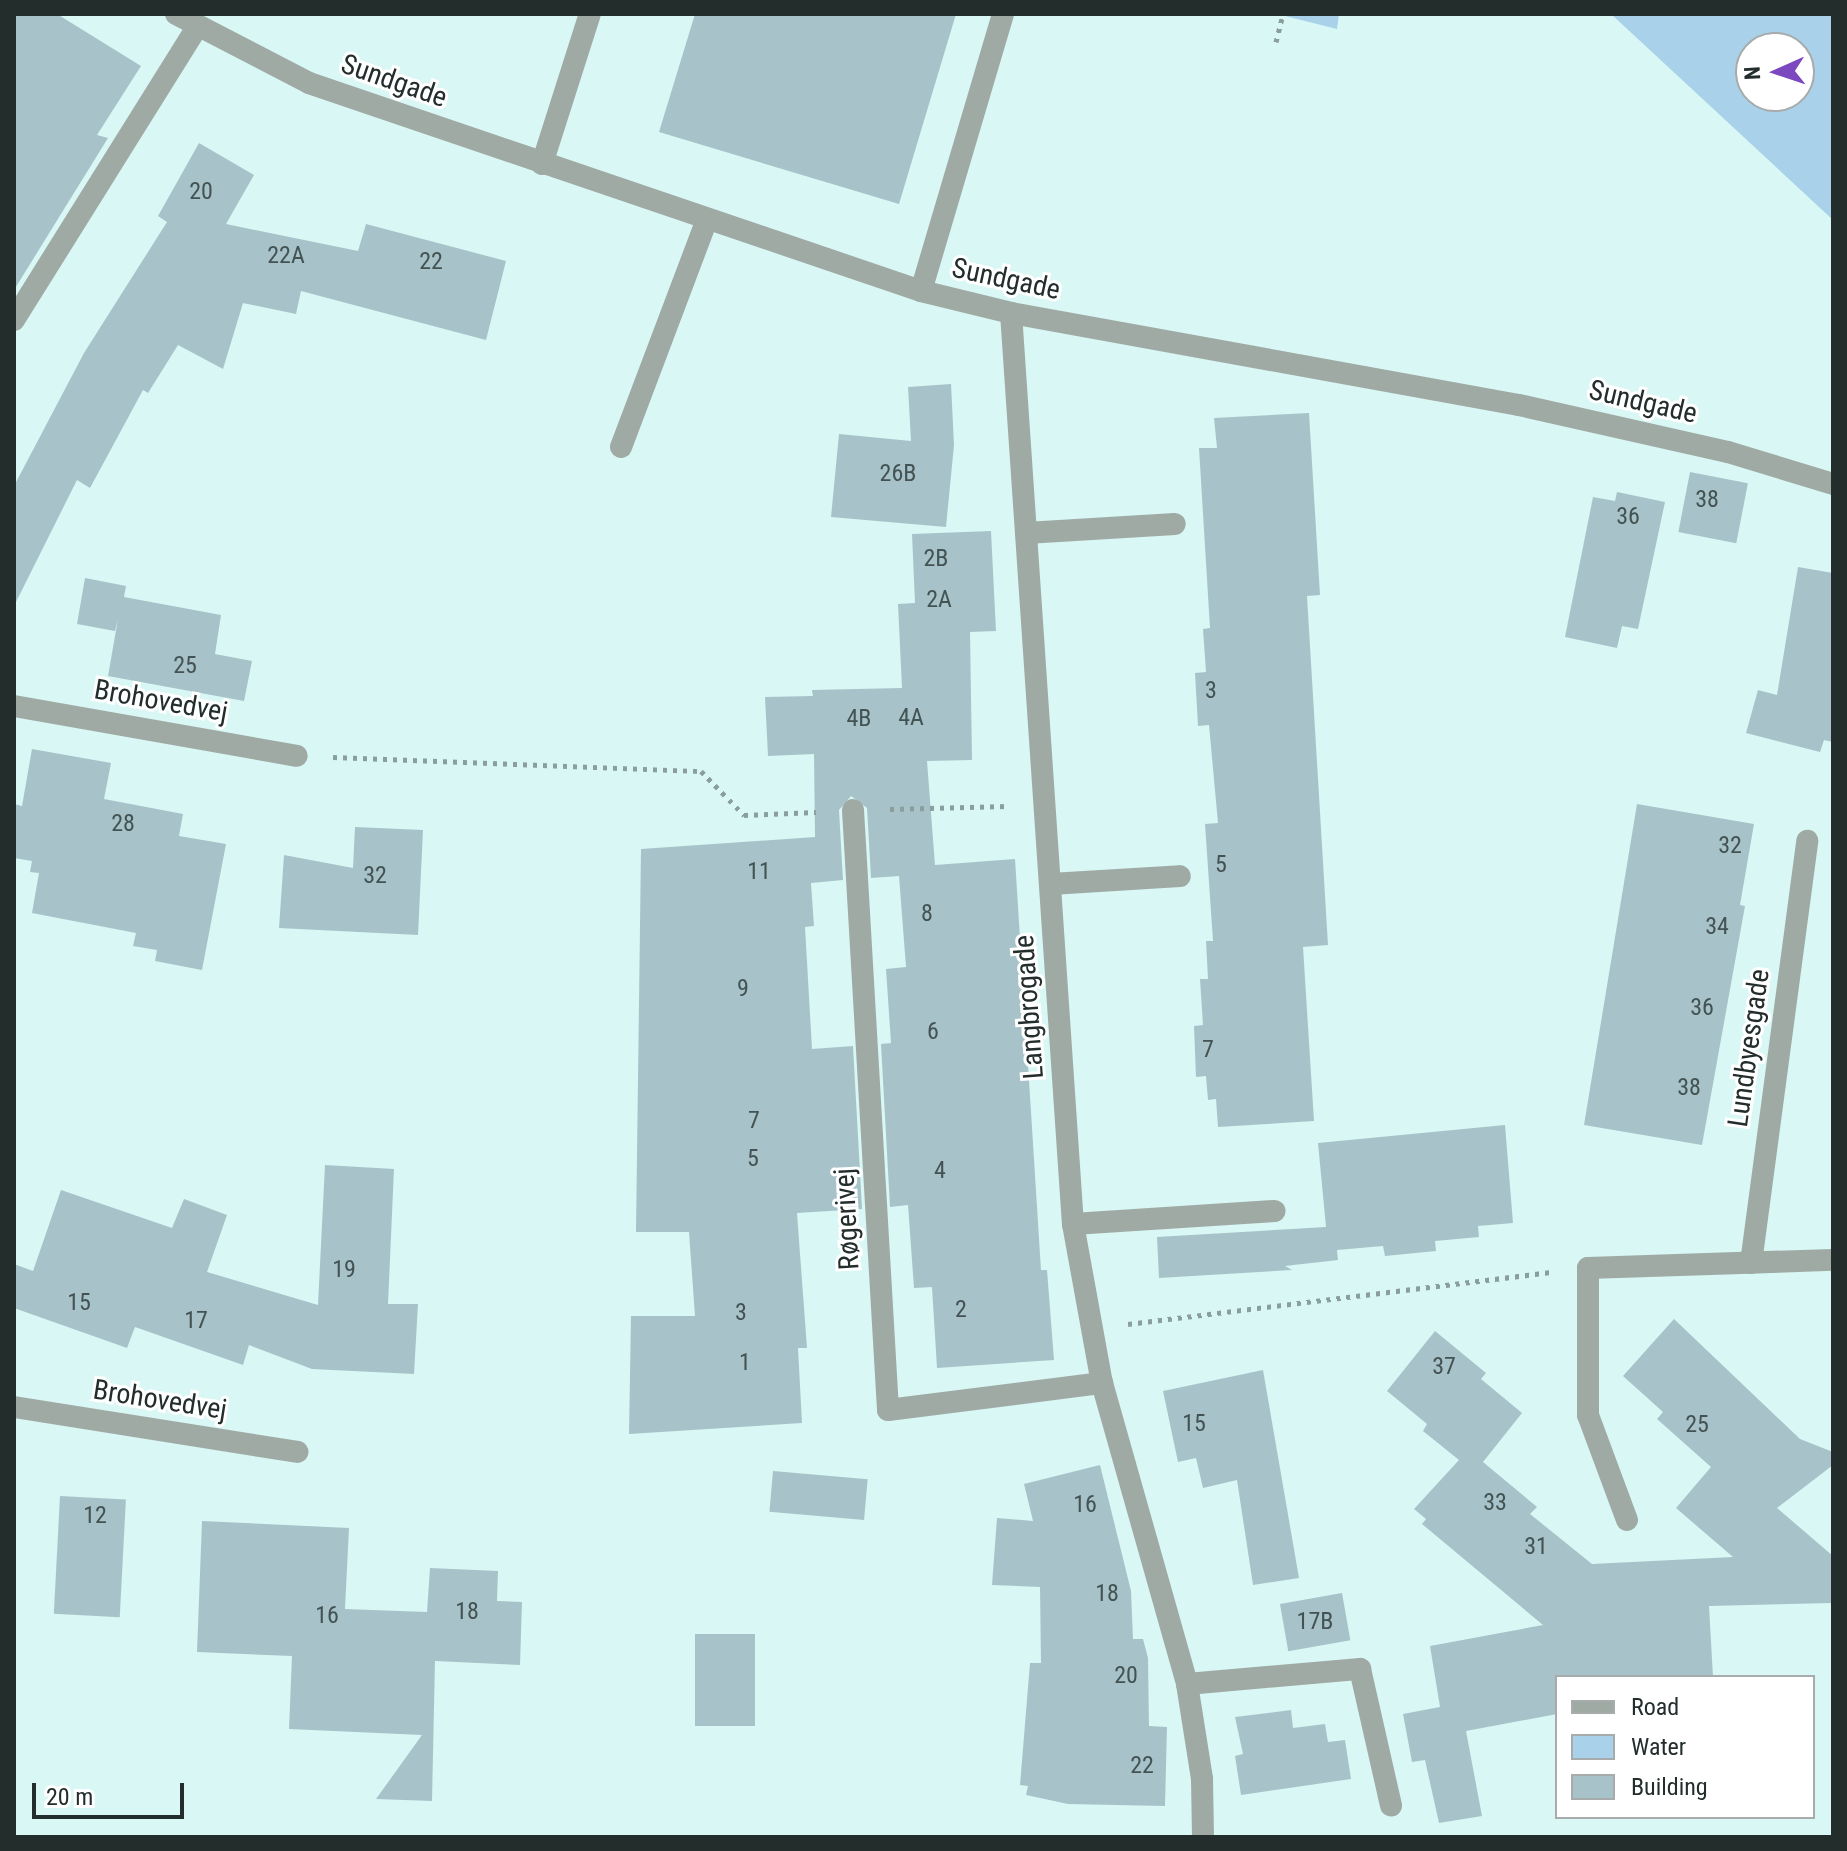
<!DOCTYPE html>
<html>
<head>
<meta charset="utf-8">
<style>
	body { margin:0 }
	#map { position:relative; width:1847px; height:1851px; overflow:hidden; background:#d9f7f4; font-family:"Roboto Condensed",sans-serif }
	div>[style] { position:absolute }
	.water>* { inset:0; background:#a9d2ea }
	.building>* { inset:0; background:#a7c3c9; transform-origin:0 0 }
	.path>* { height:5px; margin-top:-2.5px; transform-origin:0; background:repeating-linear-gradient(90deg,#8a9f9d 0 4px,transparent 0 10px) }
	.service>* { height:22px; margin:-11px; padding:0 11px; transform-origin:11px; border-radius:11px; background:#9faaa5 }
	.minor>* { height:22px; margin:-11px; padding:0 11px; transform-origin:11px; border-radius:11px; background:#9faaa5 }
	span { translate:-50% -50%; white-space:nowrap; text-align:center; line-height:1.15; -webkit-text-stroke:6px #fff; paint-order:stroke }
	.number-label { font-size:24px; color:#435253 }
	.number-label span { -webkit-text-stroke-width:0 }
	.street-label { font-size:28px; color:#222d2c }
	.frame { position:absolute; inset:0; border:16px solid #222d2c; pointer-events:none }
	.legend { position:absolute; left:1555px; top:1675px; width:260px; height:144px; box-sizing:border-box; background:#fff; border:2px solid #a7abab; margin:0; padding:10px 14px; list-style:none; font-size:24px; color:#222d2c }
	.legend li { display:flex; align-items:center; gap:16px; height:40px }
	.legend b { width:40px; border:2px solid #a7abab }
	.north { position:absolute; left:1735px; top:32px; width:80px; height:80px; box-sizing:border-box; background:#fff; border:2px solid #a7abab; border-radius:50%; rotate:267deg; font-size:22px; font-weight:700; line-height:32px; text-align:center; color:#222d2c }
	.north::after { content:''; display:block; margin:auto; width:28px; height:36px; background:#7c48bf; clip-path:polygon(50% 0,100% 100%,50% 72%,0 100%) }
	.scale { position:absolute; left:32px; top:1783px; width:152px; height:36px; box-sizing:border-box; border:4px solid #222d2c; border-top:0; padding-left:10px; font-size:24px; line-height:28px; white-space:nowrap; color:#222d2c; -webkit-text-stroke:6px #fff; paint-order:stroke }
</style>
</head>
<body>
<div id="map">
	<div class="water">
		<div style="clip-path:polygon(1277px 14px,1339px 14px,1337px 29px)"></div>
		<div style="clip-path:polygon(evenodd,1611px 14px,1833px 14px,1833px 220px,1611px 14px,1751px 48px,1799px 48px,1799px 96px,1751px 96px,1751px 48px)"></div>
	</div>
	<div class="building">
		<div style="clip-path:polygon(14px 14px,57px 14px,141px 66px,97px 135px,108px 138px,14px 290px)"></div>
		<div style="clip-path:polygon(695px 14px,956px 14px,899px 204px,659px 132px)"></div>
		<div style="clip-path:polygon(199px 143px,254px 175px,226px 224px,358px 251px,366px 224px,506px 261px,486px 340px,301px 291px,296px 314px,243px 303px,223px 369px,178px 345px,148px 393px,143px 390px,90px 488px,77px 480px,14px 606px,14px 486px,84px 353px,167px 222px,158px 216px)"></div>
		<div style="clip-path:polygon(951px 384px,954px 445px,946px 527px,831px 517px,839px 434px,911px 441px,908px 387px)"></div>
		<div style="clip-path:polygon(1309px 413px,1320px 595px,1307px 596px,1328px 945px,1303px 947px,1314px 1121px,1218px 1127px,1216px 1099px,1208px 1100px,1206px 1076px,1196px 1077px,1194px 1026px,1203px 1025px,1200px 979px,1208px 979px,1206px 941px,1213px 941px,1205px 824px,1218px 823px,1209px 725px,1198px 726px,1195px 673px,1206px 672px,1203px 629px,1210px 628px,1199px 448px,1217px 448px,1214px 418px)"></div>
		<div style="left:1690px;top:472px;width:59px;height:61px;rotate:11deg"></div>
		<div style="clip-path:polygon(1617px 492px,1665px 502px,1638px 629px,1622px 626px,1617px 648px,1565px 637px,1593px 497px,1615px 501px)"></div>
		<div style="clip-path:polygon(991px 531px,996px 631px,970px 632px,972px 760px,927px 761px,935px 865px,1015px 859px,1041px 1270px,1047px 1270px,1054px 1360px,937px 1368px,932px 1287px,914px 1288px,908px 1205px,890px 1207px,881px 1044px,891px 1043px,886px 969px,906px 967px,899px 876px,871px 878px,867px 808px,851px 796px,839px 810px,843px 880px,811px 883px,814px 926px,805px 927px,812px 1049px,853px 1046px,862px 1209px,797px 1213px,807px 1348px,798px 1348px,802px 1423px,629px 1434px,631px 1316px,695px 1316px,689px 1232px,636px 1232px,641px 849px,815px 837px,814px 754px,768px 756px,765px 697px,813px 696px,812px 690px,902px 688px,898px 604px,915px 603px,912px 534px)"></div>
		<div style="clip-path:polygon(1798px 567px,1833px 573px,1833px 742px,1824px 740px,1820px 752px,1746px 733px,1758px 690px,1777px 695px)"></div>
		<div style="clip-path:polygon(85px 578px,126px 586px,124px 597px,221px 615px,215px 654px,252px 661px,244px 701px,108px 676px,118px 619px,115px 631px,77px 624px)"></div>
		<div style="clip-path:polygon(32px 749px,111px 763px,104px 799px,183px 814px,179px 836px,226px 844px,202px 970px,155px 961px,157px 950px,133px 946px,136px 933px,32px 913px,39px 873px,30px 872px,32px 861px,14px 858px,14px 804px,22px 806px)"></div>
		<div style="clip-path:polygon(1637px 804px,1754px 824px,1740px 905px,1745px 906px,1702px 1145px,1584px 1125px)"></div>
		<div style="clip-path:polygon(355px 827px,423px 830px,418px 935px,279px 928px,284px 855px,353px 868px)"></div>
		<div style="clip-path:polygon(1505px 1125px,1513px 1223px,1478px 1226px,1479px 1237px,1435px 1241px,1436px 1251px,1385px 1256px,1383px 1246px,1337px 1250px,1338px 1260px,1285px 1266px,1292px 1270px,1159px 1278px,1157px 1237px,1326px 1227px,1318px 1143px)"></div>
		<div style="clip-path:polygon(325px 1165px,394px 1169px,388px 1304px,418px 1304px,414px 1374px,312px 1369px,249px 1345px,243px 1365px,135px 1327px,127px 1348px,14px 1308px,14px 1264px,33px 1271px,61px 1190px,172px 1228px,184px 1199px,227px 1215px,207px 1272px,318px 1305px)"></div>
		<div style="clip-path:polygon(1674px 1319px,1800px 1439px,1833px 1452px,1833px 1465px,1777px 1508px,1833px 1556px,1833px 1603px,1709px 1606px,1713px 1677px,1557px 1677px,1557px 1714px,1466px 1731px,1482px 1816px,1439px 1823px,1425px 1760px,1412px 1762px,1403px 1714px,1440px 1707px,1430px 1646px,1543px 1625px,1422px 1524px,1426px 1519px,1414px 1509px,1459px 1460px,1423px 1431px,1427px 1424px,1387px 1391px,1435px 1331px,1486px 1373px,1481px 1379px,1522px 1413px,1483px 1462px,1537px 1507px,1530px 1514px,1592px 1564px,1733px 1557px,1676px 1508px,1711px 1467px,1657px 1419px,1663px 1412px,1623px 1376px)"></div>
		<div style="clip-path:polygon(1263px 1370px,1299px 1578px,1253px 1585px,1237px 1480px,1203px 1488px,1196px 1458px,1178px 1462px,1163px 1391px)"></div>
		<div style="clip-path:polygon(1100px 1465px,1131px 1591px,1133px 1639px,1143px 1639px,1148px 1658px,1149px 1726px,1167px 1727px,1165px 1806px,1068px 1804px,1026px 1795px,1028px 1786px,1020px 1785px,1030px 1663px,1041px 1663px,1040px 1587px,992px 1585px,997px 1518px,1033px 1521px,1024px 1484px)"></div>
		<div style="left:773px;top:1471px;width:95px;height:41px;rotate:5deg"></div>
		<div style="left:60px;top:1496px;width:66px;height:118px;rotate:3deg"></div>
		<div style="clip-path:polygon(202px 1521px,349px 1528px,345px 1609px,427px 1612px,430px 1568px,498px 1571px,497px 1601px,522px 1602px,520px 1665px,435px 1661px,432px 1801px,376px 1799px,422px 1735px,289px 1729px,292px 1656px,197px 1652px)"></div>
		<div style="left:1342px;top:1593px;width:48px;height:63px;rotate:80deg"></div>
		<div style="left:695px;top:1634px;width:60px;height:92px"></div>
		<div style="clip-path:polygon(1291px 1710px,1293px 1728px,1325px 1724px,1328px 1742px,1345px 1740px,1351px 1779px,1241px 1795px,1235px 1756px,1243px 1754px,1235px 1717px)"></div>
	</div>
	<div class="path">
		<div style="left:1276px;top:42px;width:29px;rotate:-76deg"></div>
		<div style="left:333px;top:757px;width:368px;rotate:2.2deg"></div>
		<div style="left:701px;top:771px;width:62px;rotate:45.7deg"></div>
		<div style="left:744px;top:815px;width:72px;rotate:-2.4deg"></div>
		<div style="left:890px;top:809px;width:118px;rotate:-1.5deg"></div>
		<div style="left:1128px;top:1324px;width:426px;rotate:-7deg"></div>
	</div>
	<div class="service">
		<div style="left:542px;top:164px;width:157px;rotate:-72.3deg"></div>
		<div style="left:921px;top:291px;width:289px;rotate:-73.5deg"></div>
		<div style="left:621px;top:447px;width:243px;rotate:-69.3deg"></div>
		<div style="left:1026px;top:533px;width:149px;rotate:-3.5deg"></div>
		<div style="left:1051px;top:884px;width:129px;rotate:-3.5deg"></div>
		<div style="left:1073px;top:1224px;width:202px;rotate:-3.7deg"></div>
	</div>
	<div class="minor">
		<div style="left:176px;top:14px;width:150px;rotate:27.4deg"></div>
		<div style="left:309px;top:83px;width:646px;rotate:18.77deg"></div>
		<div style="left:921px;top:291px;width:93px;rotate:13.7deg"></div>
		<div style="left:1011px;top:313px;width:516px;rotate:10.27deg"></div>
		<div style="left:1519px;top:405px;width:214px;rotate:12.7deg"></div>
		<div style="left:1728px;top:452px;width:110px;rotate:16.9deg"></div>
		<div style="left:1011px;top:313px;width:913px;rotate:86.11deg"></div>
		<div style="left:1073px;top:1224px;width:162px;rotate:79.7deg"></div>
		<div style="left:1102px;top:1383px;width:313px;rotate:74.2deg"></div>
		<div style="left:1187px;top:1684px;width:96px;rotate:81deg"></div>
		<div style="left:1202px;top:1779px;width:58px;rotate:89deg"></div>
		<div style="left:14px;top:320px;width:347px;rotate:-58deg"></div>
		<div style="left:14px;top:706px;width:287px;rotate:10deg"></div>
		<div style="left:853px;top:810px;width:601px;rotate:86.66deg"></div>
		<div style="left:888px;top:1410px;width:216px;rotate:-7.2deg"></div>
		<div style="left:1751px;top:1263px;width:426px;rotate:-82.4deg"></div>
		<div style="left:14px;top:1407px;width:287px;rotate:9deg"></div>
		<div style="left:1627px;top:1520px;width:112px;rotate:-110.4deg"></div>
		<div style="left:1588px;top:1415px;width:147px;rotate:-90deg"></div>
		<div style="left:1588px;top:1268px;width:245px;rotate:-1.9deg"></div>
		<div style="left:1187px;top:1684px;width:174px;rotate:-5deg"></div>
		<div style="left:1360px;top:1669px;width:140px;rotate:77.2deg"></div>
	</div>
	<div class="number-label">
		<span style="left:201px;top:192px">20</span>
		<span style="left:286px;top:256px">22A</span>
		<span style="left:431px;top:262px">22</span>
		<span style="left:898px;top:474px">26B</span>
		<span style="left:1707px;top:500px">38</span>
		<span style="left:1628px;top:517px">36</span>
		<span style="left:936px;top:559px">2B</span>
		<span style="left:939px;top:600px">2A</span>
		<span style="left:185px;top:666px">25</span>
		<span style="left:1211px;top:691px">3</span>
		<span style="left:911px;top:718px">4A</span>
		<span style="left:859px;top:719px">4B</span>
		<span style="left:123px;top:824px">28</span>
		<span style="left:1730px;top:846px">32</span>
		<span style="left:1221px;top:865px">5</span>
		<span style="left:759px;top:872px">11</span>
		<span style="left:375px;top:876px">32</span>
		<span style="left:927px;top:914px">8</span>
		<span style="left:1717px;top:927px">34</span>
		<span style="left:743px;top:989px">9</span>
		<span style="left:1702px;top:1008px">36</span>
		<span style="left:933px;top:1032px">6</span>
		<span style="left:1208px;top:1050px">7</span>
		<span style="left:1689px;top:1088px">38</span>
		<span style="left:754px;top:1121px">7</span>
		<span style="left:753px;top:1159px">5</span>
		<span style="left:940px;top:1171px">4</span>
		<span style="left:344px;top:1270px">19</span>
		<span style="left:79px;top:1303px">15</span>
		<span style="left:961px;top:1310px">2</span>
		<span style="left:741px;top:1313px">3</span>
		<span style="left:196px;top:1321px">17</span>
		<span style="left:745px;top:1363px">1</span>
		<span style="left:1444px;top:1367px">37</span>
		<span style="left:1194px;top:1424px">15</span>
		<span style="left:1697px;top:1425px">25</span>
		<span style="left:1495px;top:1503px">33</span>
		<span style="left:1085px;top:1505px">16</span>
		<span style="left:95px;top:1516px">12</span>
		<span style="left:1536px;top:1547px">31</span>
		<span style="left:1107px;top:1594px">18</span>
		<span style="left:467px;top:1612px">18</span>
		<span style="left:327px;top:1616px">16</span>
		<span style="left:1315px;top:1622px">17B</span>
		<span style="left:1126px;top:1676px">20</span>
		<span style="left:1142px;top:1766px">22</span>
	</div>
	<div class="street-label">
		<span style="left:394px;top:81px;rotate:19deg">Sundgade</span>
		<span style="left:1006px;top:279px;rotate:12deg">Sundgade</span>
		<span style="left:1643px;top:402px;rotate:13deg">Sundgade</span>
		<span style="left:161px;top:701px;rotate:10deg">Brohovedvej</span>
		<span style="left:1029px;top:1007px;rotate:-94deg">Langbrogade</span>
		<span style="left:1749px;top:1048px;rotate:-82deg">Lundbyesgade</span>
		<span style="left:847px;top:1219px;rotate:-93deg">Røgerivej</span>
		<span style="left:160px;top:1400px;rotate:9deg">Brohovedvej</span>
	</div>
	<div class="frame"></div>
	<ul class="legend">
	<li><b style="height:10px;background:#9faaa5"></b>Road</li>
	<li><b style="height:22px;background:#a9d2ea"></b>Water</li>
	<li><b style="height:22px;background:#a7c3c9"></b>Building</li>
	</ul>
	<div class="north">N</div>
	<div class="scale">20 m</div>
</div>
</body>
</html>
